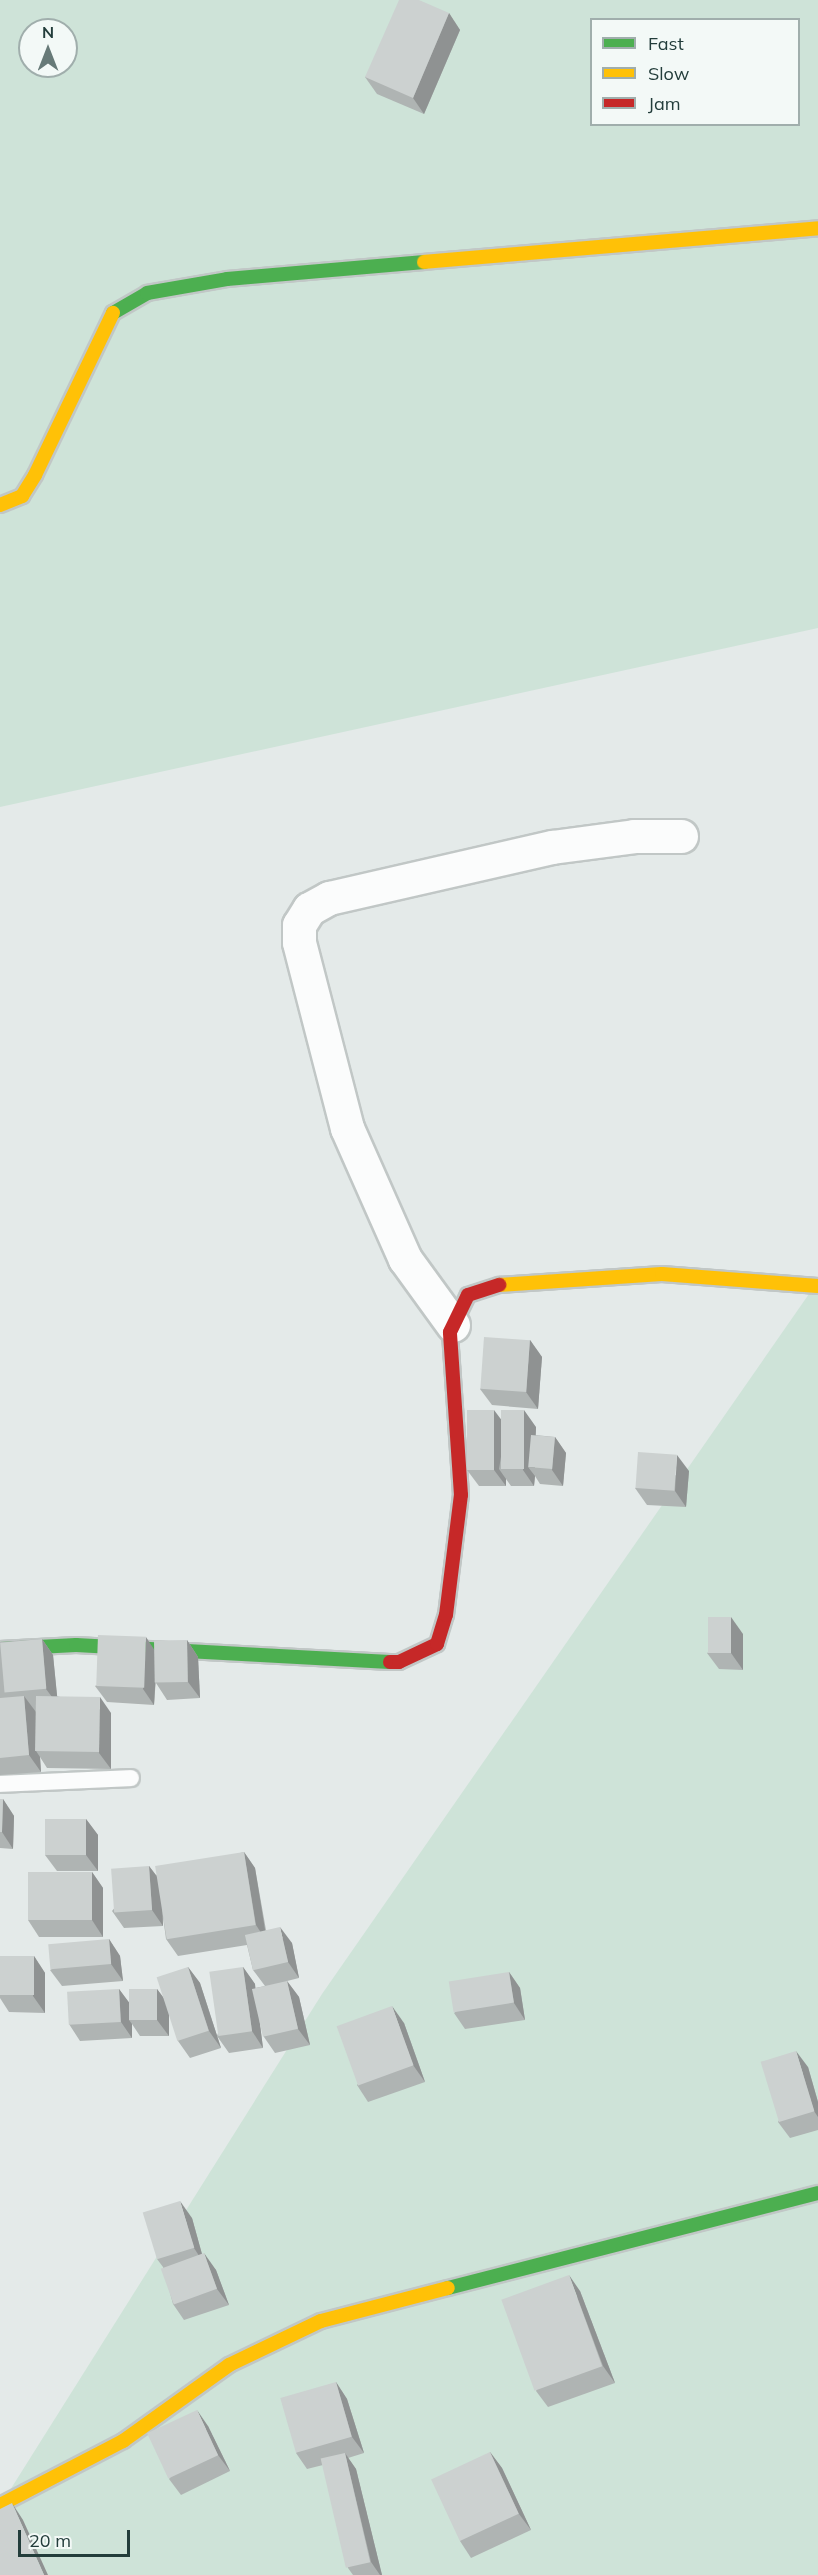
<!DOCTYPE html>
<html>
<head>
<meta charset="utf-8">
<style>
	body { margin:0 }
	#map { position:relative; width:818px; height:2575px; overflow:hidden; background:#e4eae9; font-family:Mulish,sans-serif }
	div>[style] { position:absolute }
	.green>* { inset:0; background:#cee3d8 }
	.roads { filter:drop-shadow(2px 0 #c1c7c6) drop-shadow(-2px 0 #c1c7c6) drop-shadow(0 2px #c1c7c6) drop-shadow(0 -2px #c1c7c6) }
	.lane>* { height:16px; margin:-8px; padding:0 8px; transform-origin:8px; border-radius:8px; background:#fbfcfc }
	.street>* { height:33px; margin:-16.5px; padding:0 16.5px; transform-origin:16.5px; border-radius:16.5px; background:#fbfcfc }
	.fast>* { height:14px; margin:-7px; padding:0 7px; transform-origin:7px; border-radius:7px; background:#4caf50 }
	.slow>* { height:14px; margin:-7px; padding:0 7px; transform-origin:7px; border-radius:7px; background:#ffc107 }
	.jam>* { height:14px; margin:-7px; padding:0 7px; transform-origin:7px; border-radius:7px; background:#c62828 }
	.wall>* { inset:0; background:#afb4b3 }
	.shaded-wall>* { inset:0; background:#8f9292 }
	.building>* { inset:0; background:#ccd1d0; transform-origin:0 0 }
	span { translate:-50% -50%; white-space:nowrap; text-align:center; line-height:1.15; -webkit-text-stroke:6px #f3f9f7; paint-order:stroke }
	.legend { position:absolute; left:590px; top:18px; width:210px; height:108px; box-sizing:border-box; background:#f3f9f7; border:2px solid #a0aeac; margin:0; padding:8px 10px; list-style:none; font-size:18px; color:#233d3b }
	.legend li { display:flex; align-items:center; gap:12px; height:30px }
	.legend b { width:30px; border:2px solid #a0aeac }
	.north { position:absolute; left:18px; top:18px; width:60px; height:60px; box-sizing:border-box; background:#f3f9f7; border:2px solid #a0aeac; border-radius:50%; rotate:0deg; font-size:16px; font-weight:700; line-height:24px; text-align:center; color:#233d3b }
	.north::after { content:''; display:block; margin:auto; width:21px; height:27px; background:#677a78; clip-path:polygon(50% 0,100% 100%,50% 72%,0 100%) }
	.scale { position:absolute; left:18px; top:2530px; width:112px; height:27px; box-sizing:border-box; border:3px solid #233d3b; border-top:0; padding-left:8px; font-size:18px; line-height:21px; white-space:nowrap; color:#233d3b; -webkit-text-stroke:4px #f3f9f7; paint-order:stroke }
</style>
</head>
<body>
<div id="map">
	<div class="green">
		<div style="clip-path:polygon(evenodd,0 0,818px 0,818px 628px,0 807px,0 0,592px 20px,798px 20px,798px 124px,592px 124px,592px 20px,0 0,30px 30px,66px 30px,66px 66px,30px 66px,30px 30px)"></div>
		<div style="clip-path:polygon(818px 1281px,818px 2575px,0 2575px,0 2506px,322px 1994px)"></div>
	</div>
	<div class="roads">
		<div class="lane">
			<div style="left:0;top:1784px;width:131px;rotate:-2.6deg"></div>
		</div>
		<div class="street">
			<div style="left:453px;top:1325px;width:82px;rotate:-126deg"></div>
			<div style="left:405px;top:1259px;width:143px;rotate:-113.9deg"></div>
			<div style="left:347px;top:1128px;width:192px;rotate:-104.5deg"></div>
			<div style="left:299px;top:942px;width:17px;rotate:-90deg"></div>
			<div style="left:299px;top:925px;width:19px;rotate:-58deg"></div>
			<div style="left:309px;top:909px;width:23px;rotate:-29deg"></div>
			<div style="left:329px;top:898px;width:229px;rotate:-12.9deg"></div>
			<div style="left:552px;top:847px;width:83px;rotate:-7.6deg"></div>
			<div style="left:634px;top:836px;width:47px"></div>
		</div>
		<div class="fast">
			<div style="left:113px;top:313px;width:39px;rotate:-30deg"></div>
			<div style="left:147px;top:293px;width:81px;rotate:-9.9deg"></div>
			<div style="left:227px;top:279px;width:198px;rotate:-4.9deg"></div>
			<div style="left:0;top:1649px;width:76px;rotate:-3deg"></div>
			<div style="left:76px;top:1645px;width:314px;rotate:3.1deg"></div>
			<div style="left:448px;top:2288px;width:382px;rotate:-14.4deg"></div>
		</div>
		<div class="slow">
			<div style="left:424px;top:262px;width:395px;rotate:-4.9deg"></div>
			<div style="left:0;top:505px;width:24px;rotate:-22deg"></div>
			<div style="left:22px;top:496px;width:25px;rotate:-58deg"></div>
			<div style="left:35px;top:475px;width:180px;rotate:-64.3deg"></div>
			<div style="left:499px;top:1285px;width:163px;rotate:-3.9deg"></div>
			<div style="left:662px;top:1274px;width:156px;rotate:4.4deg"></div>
			<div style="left:0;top:2505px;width:139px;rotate:-27.5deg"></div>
			<div style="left:123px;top:2441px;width:130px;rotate:-35.6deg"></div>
			<div style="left:229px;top:2365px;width:102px;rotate:-25.6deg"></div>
			<div style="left:321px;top:2321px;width:131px;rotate:-14.6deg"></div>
		</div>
		<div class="jam">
			<div style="left:390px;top:1662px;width:9px"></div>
			<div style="left:399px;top:1662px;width:42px;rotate:-25.3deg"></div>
			<div style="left:437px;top:1644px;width:30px;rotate:-73deg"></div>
			<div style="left:446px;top:1615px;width:121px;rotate:-82.9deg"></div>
			<div style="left:461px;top:1495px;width:163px;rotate:-93.9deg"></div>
			<div style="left:450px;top:1332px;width:41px;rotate:-64.1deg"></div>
			<div style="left:468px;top:1295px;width:33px;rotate:-18deg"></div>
		</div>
	</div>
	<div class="wall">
		<div style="clip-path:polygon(449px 13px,460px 30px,424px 114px,377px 94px,365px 77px)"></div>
		<div style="clip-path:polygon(530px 1340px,542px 1357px,538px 1409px,492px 1405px,480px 1389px)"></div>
		<div style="clip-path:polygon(501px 1419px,536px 1427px,535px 1435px,555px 1437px,566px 1453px,563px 1486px,540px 1484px,535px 1476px,534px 1486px,511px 1486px,506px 1479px,506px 1486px,479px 1486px,467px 1470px)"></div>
		<div style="clip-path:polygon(689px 1471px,686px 1507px,647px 1505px,635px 1488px)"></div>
		<div style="clip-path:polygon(743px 1634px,743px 1670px,719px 1669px,707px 1653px)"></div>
		<div style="clip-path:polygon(42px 1639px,53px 1655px,57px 1696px,111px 1713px,111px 1769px,47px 1768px,40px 1757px,41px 1772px,0 1775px,0 1642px)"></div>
		<div style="clip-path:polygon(187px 1640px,198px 1657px,200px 1698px,167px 1700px,156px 1683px,156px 1678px,154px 1705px,107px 1702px,95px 1686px,155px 1650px)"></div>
		<div style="clip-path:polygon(0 1799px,3px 1799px,14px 1816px,13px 1849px,0 1848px)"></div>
		<div style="clip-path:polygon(86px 1819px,98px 1835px,98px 1871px,57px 1871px,45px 1855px)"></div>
		<div style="clip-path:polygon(244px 1852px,255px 1868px,266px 1930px,292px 1943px,299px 1978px,287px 1981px,299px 1997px,310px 2045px,275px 2053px,264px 2037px,259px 2018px,263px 2048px,229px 2053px,217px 2036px,243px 1967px,255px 1984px,255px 1988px,265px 1986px,253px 1970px,247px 1945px,178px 1956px,166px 1939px,163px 1917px,163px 1926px,124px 1928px,112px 1911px,149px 1866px,156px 1875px)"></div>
		<div style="clip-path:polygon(92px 1872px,103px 1888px,103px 1937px,39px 1937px,28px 1920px)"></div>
		<div style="clip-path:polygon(109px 1939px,120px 1956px,123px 1981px,62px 1986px,50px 1970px)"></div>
		<div style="clip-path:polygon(0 1956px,34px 1956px,45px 1973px,45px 2013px,9px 2012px,0 1998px)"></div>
		<div style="clip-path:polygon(188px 1967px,200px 1983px,221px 2048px,190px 2058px,178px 2041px,169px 2012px,169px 2036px,140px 2036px,132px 2024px,132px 2038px,80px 2041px,69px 2024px,119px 1989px,129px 2003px,157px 1989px,165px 2000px)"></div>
		<div style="clip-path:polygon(509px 1972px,520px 1988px,525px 2020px,465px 2029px,454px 2013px)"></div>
		<div style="clip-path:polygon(404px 2023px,425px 2082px,368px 2102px,357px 2085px)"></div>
		<div style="clip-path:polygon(808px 2067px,818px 2102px,818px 2130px,790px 2138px,778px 2122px)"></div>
		<div style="clip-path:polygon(192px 2218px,202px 2254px,216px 2270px,229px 2305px,184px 2320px,173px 2304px,163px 2267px,157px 2259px)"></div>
		<div style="clip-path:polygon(580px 2291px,615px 2383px,548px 2407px,536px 2391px)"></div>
		<div style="clip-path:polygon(336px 2382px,347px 2399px,364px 2453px,348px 2458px,356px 2469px,382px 2575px,353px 2575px,348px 2568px,323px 2465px,307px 2469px,296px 2453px)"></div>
		<div style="clip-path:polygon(208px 2426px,230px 2471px,181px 2495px,169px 2479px)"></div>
		<div style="clip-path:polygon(490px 2452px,502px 2468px,531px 2530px,471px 2558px,460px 2541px)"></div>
	</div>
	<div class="shaded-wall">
		<div style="clip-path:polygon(449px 13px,460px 30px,424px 114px,413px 98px)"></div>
		<div style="clip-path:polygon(530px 1340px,542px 1357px,538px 1409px,526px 1392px)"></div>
		<div style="clip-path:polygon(494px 1410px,506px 1426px,499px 1469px,506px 1479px,506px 1486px,494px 1470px)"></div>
		<div style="clip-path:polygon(524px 1410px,536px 1427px,535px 1468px,528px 1467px,535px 1476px,534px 1486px,523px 1470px)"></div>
		<div style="clip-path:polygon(555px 1437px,566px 1453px,563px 1486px,552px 1470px)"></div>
		<div style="clip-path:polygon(677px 1455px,689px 1471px,686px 1507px,675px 1491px)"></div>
		<div style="clip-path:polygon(731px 1617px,743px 1634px,743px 1670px,731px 1653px)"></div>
		<div style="clip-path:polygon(146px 1637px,157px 1654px,154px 1705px,143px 1689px)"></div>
		<div style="clip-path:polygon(42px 1639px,53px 1655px,58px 1705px,46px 1689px)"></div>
		<div style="clip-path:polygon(187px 1640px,198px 1657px,200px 1698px,188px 1682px)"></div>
		<div style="clip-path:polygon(24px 1696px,36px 1712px,36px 1751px,40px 1757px,41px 1772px,29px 1755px)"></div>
		<div style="clip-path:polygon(100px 1697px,111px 1713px,111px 1769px,99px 1753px)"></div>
		<div style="clip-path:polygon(3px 1799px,14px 1816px,13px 1849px,2px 1832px)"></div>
		<div style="clip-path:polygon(86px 1819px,98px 1835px,98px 1871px,86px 1855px)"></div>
		<div style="clip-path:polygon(244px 1852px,255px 1868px,267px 1942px,256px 1925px)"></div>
		<div style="clip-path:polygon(149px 1866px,161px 1882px,163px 1926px,152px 1910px)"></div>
		<div style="clip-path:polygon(92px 1872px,103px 1888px,103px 1937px,92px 1920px)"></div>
		<div style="clip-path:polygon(280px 1927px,292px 1943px,299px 1978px,288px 1962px)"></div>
		<div style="clip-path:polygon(109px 1939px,120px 1956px,123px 1981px,111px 1964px)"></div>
		<div style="clip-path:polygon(34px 1956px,45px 1973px,45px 2013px,33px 1996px)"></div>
		<div style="clip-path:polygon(188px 1967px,200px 1983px,221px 2048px,209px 2031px)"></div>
		<div style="clip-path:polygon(243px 1967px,255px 1984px,263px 2048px,252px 2031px)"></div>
		<div style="clip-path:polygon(509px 1972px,520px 1988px,525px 2020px,514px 2003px)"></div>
		<div style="clip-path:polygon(287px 1981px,299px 1997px,310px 2045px,298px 2029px)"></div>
		<div style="clip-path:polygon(119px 1989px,131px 2005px,129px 2020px,132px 2024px,132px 2038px,121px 2022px)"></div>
		<div style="clip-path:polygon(157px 1989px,169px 2005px,169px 2036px,157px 2020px)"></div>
		<div style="clip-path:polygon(392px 2006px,404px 2023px,425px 2082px,413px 2065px)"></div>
		<div style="clip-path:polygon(796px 2051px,808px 2067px,818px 2102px,818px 2117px,814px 2111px)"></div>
		<div style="clip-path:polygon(180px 2201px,192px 2218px,205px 2265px,194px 2248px)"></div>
		<div style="clip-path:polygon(204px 2253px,216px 2270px,229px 2305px,217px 2289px)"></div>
		<div style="clip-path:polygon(569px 2275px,580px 2291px,615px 2383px,603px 2366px)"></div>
		<div style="clip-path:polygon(336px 2382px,347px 2399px,364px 2453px,352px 2437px)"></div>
		<div style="clip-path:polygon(197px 2410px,208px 2426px,230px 2471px,218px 2455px)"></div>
		<div style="clip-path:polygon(490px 2452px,502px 2468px,531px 2530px,519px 2514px)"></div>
		<div style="clip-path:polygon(345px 2453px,356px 2469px,382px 2575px,380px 2575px,371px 2562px)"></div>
		<div style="clip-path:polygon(12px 2503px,23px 2520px,48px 2575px,44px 2575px)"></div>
	</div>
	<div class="building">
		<div style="clip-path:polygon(399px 0,419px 0,449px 13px,413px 98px,365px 77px)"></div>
		<div style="left:484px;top:1337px;width:46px;height:52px;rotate:4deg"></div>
		<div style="left:467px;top:1410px;width:27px;height:60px"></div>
		<div style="left:501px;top:1410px;width:23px;height:59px"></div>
		<div style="left:531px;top:1435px;width:24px;height:32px;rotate:5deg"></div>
		<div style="left:638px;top:1452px;width:39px;height:36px;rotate:4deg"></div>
		<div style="left:708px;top:1617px;width:23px;height:36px"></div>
		<div style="left:98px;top:1635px;width:48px;height:51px;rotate:2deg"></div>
		<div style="left:42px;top:1639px;width:50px;height:42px;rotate:85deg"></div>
		<div style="left:187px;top:1640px;width:42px;height:33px;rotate:89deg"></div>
		<div style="clip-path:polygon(24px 1696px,29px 1755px,0 1758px,0 1698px)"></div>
		<div style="left:36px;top:1696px;width:64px;height:55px;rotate:1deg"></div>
		<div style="clip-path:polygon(0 1799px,3px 1799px,2px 1832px,0 1832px)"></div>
		<div style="left:45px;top:1819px;width:41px;height:36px"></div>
		<div style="left:244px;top:1852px;width:74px;height:90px;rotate:81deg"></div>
		<div style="left:149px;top:1866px;width:44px;height:38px;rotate:86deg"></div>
		<div style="left:28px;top:1872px;width:64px;height:48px"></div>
		<div style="left:280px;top:1927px;width:36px;height:36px;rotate:77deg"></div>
		<div style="left:109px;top:1939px;width:25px;height:61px;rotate:85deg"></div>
		<div style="left:0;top:1956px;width:34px;height:39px"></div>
		<div style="left:188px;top:1967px;width:67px;height:33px;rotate:72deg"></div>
		<div style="left:243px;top:1967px;width:65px;height:34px;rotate:82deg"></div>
		<div style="left:509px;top:1972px;width:31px;height:61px;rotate:81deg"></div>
		<div style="left:287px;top:1981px;width:49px;height:36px;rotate:77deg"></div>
		<div style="left:119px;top:1989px;width:33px;height:52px;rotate:87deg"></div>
		<div style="left:129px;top:1989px;width:28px;height:31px"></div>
		<div style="left:392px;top:2006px;width:63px;height:59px;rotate:70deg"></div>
		<div style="left:796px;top:2051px;width:63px;height:37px;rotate:73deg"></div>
		<div style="left:180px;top:2201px;width:49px;height:39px;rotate:73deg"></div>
		<div style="left:204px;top:2253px;width:38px;height:46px;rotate:70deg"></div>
		<div style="left:569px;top:2275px;width:97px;height:72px;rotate:70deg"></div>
		<div style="left:336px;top:2382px;width:57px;height:58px;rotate:74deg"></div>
		<div style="left:197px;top:2410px;width:50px;height:55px;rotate:65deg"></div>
		<div style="left:490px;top:2452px;width:68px;height:65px;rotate:65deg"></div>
		<div style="left:345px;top:2453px;width:112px;height:25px;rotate:77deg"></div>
		<div style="clip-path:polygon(12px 2503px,44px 2575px,0 2575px,0 2509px)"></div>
	</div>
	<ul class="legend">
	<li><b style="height:8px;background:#4caf50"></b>Fast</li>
	<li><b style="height:8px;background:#ffc107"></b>Slow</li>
	<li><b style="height:8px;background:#c62828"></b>Jam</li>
	</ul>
	<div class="north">N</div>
	<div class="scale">20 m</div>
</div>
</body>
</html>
